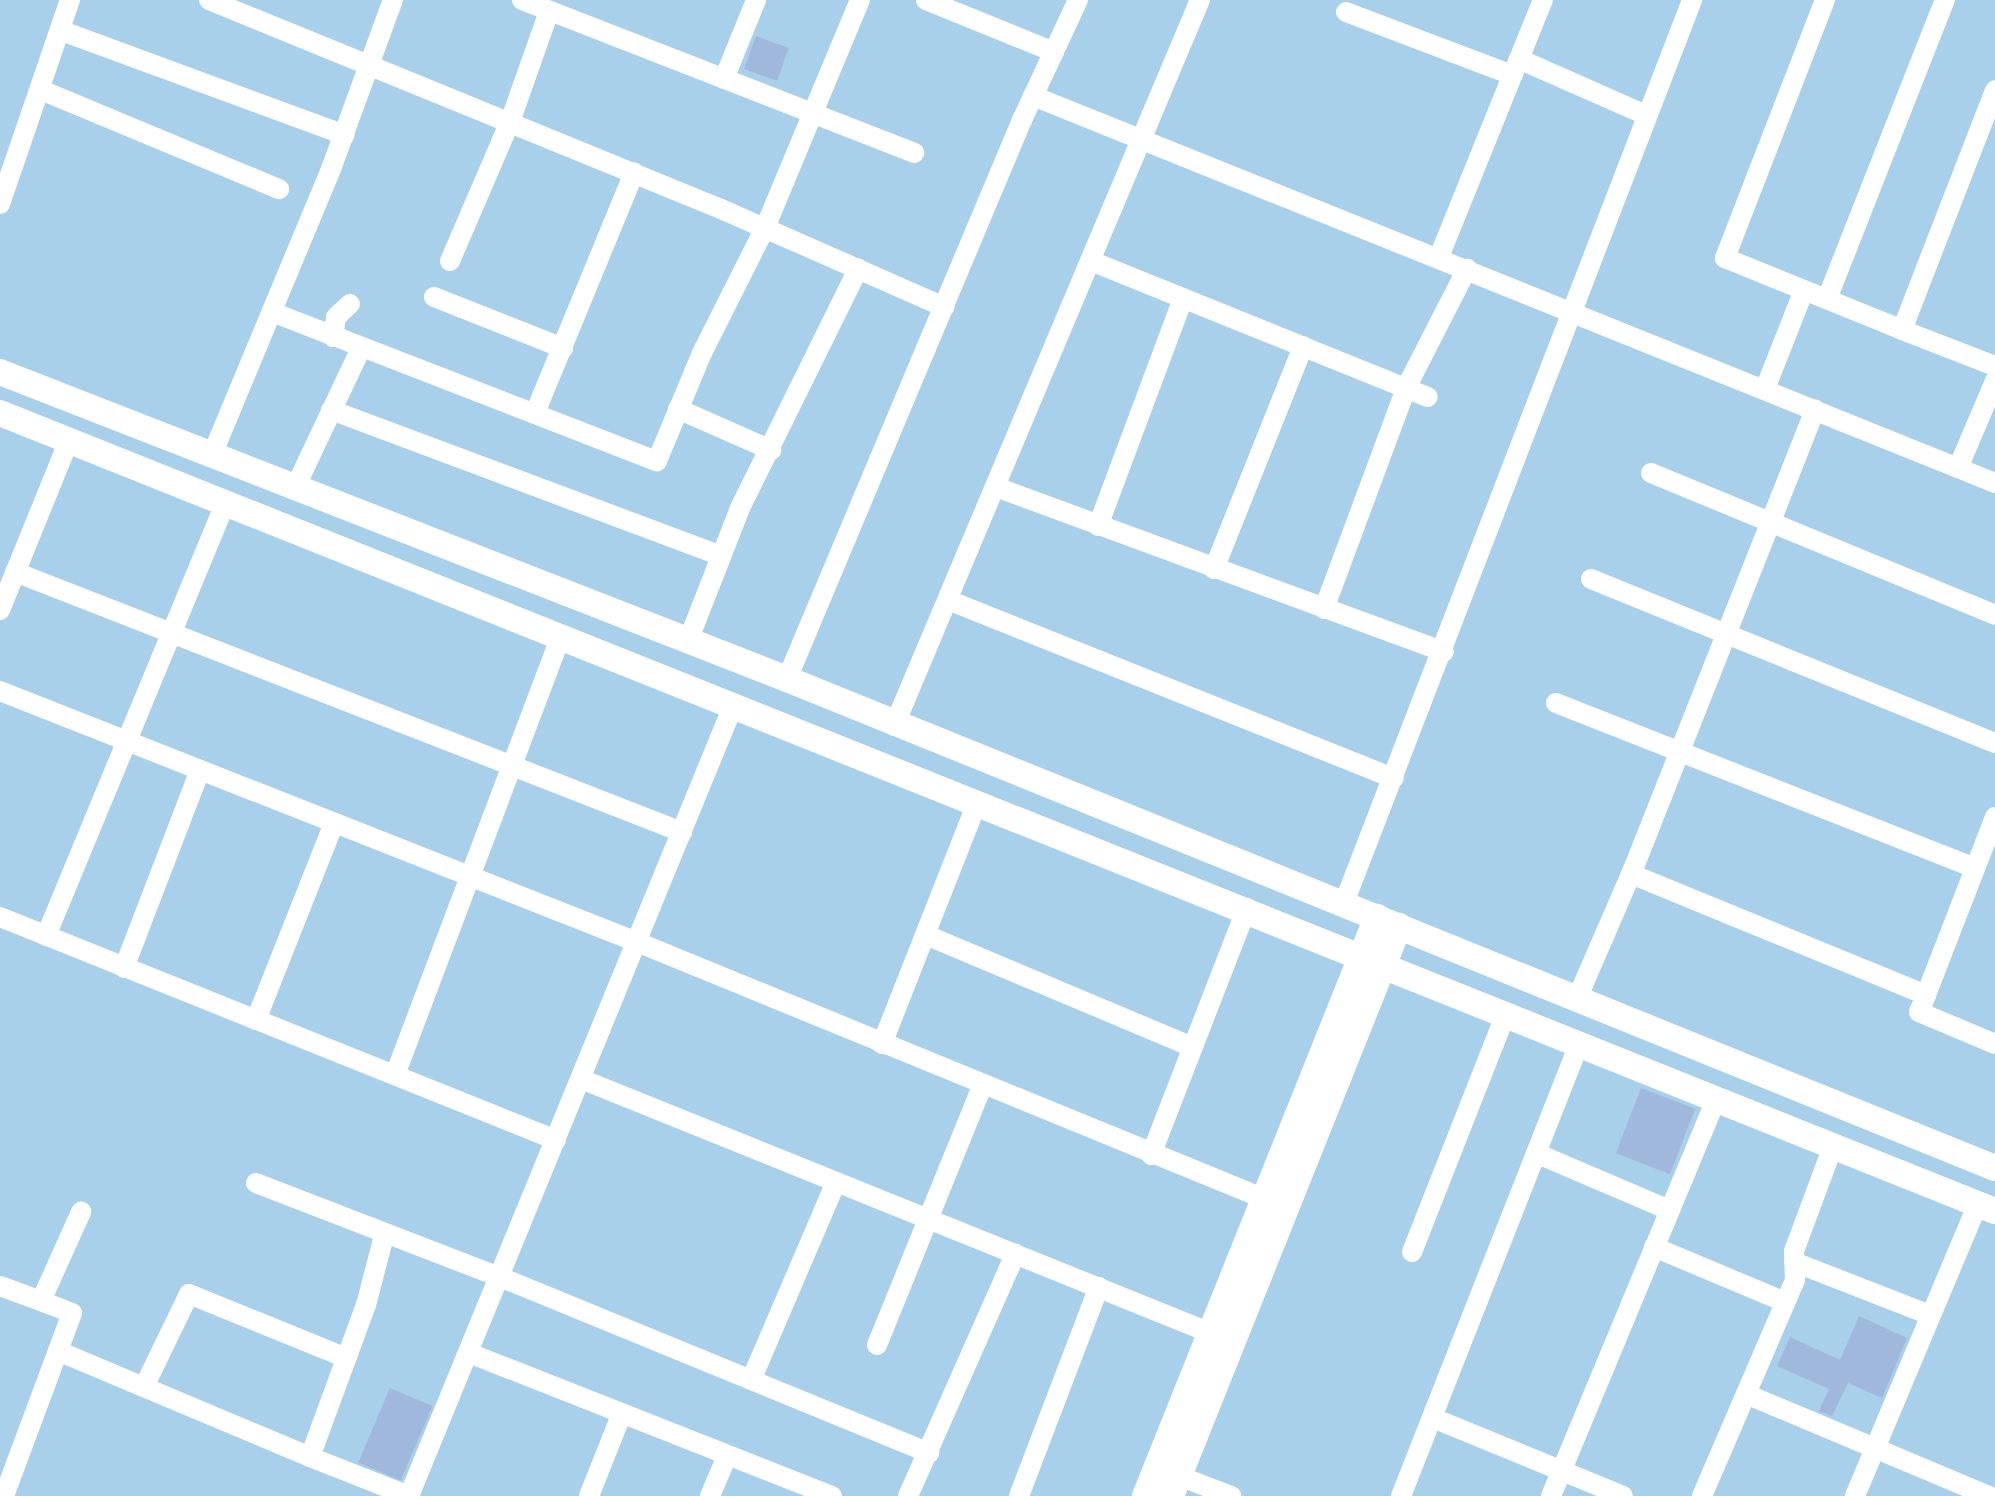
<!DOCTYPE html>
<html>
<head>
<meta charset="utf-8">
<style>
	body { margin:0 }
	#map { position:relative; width:1995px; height:1496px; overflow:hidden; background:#a8d0eb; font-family:"Fira Sans Condensed",sans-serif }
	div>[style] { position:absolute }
	.building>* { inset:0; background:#a0b8db; transform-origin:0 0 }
	.minor>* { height:20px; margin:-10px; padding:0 10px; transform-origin:10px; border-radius:10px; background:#fff }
	.tertiary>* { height:26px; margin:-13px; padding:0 13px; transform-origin:13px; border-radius:13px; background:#fff }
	span { translate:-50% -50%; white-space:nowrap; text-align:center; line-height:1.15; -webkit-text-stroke:6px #a8d0eb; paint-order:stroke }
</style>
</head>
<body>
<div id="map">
	<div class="building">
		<div style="left:756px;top:36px;width:35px;height:35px;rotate:20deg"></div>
		<div style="left:1641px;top:1088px;width:58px;height:70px;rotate:21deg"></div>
		<div style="clip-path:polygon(1859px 1316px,1907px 1338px,1882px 1398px,1848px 1383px,1832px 1416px,1819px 1411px,1829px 1389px,1777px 1366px,1790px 1337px,1840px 1360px)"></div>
		<div style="left:390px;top:1388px;width:46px;height:81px;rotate:23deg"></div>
	</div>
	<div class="minor">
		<div style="left:209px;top:0;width:553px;rotate:22.21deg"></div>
		<div style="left:721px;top:209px;width:244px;rotate:23.7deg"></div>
		<div style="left:522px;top:0;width:421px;rotate:21.3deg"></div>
		<div style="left:926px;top:0;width:138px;rotate:22.1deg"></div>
		<div style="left:1825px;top:0;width:277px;rotate:111.2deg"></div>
		<div style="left:1725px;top:258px;width:191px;rotate:22.1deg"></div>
		<div style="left:1902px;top:330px;width:257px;rotate:-68.8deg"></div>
		<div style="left:1346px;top:12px;width:178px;rotate:20.8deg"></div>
		<div style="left:62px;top:31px;width:301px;rotate:20.2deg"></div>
		<div style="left:1519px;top:59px;width:139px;rotate:23.8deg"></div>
		<div style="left:724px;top:79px;width:85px;rotate:-67.9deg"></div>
		<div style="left:41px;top:90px;width:258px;rotate:22.6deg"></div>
		<div style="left:1033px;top:96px;width:997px;rotate:21.91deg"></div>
		<div style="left:1958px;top:468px;width:95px;rotate:-67deg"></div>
		<div style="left:0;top:204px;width:216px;rotate:-71.1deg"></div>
		<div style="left:1439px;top:257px;width:277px;rotate:-68deg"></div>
		<div style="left:450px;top:261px;width:151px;rotate:-66.7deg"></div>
		<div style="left:510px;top:122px;width:118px;rotate:-70.6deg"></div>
		<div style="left:1091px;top:261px;width:363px;rotate:22deg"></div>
		<div style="left:434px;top:297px;width:139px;rotate:21.6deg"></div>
		<div style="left:1827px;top:299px;width:321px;rotate:-68.5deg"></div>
		<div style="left:272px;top:312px;width:413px;rotate:21.2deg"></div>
		<div style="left:657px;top:461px;width:117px;rotate:-67.4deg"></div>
		<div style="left:702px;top:353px;width:140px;rotate:-63.3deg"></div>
		<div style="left:765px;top:228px;width:247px;rotate:-67.4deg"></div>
		<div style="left:1902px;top:330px;width:100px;rotate:21.2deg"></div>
		<div style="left:333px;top:337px;width:20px;rotate:-81deg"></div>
		<div style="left:336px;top:317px;width:19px;rotate:-43deg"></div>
		<div style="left:1765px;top:389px;width:106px;rotate:-68.5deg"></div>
		<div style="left:678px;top:409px;width:102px;rotate:23.8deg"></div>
		<div style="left:331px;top:410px;width:416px;rotate:20.5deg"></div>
		<div style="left:535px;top:413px;width:260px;rotate:-67.6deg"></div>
		<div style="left:212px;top:455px;width:310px;rotate:-67.4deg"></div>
		<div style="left:331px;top:169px;width:180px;rotate:-69.9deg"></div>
		<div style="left:1958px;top:468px;width:40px;rotate:22deg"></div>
		<div style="left:1651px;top:473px;width:372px;rotate:22.4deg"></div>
		<div style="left:996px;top:487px;width:477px;rotate:20.2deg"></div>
		<div style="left:294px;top:490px;width:157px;rotate:-64.7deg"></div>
		<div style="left:1098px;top:526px;width:242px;rotate:-69.5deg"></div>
		<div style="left:1214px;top:569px;width:240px;rotate:-68.2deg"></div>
		<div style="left:15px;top:572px;width:716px;rotate:21.3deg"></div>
		<div style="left:1591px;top:579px;width:436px;rotate:22.1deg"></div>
		<div style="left:948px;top:600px;width:480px;rotate:21.8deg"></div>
		<div style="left:1324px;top:609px;width:236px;rotate:-69.6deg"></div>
		<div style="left:1406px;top:388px;width:134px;rotate:-62.9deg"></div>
		<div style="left:0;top:610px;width:183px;rotate:-67.9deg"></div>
		<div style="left:688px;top:641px;width:143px;rotate:-68.6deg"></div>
		<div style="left:740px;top:508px;width:267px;rotate:-63.7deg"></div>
		<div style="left:787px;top:679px;width:606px;rotate:-67.2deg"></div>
		<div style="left:1022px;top:120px;width:132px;rotate:-65deg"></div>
		<div style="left:0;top:691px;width:685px;rotate:21.51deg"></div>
		<div style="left:637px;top:942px;width:692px;rotate:22.26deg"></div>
		<div style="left:1556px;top:703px;width:450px;rotate:21.5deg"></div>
		<div style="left:894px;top:726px;width:788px;rotate:-67.15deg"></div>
		<div style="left:1631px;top:874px;width:319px;rotate:22.3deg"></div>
		<div style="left:1926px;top:995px;width:191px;rotate:-68.8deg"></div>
		<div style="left:1344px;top:903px;width:968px;rotate:-68.92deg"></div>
		<div style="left:0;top:917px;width:599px;rotate:21.85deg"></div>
		<div style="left:926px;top:935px;width:289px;rotate:22.8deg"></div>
		<div style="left:46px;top:936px;width:469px;rotate:-67.5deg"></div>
		<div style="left:124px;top:968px;width:212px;rotate:-69deg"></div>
		<div style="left:1926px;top:995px;width:18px;rotate:112deg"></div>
		<div style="left:1919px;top:1012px;width:82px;rotate:22.8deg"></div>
		<div style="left:1576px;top:1001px;width:146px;rotate:-66.6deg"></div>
		<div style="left:1634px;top:867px;width:492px;rotate:-68.4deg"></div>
		<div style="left:256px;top:1020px;width:212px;rotate:-68.4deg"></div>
		<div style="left:882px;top:1044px;width:257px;rotate:-68.5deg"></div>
		<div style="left:395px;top:1075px;width:469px;rotate:-69.3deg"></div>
		<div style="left:581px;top:1079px;width:692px;rotate:21.97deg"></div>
		<div style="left:1538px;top:1154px;width:142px;rotate:23.1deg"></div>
		<div style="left:1151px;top:1155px;width:265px;rotate:-68.8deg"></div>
		<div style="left:256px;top:1183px;width:261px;rotate:21.1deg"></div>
		<div style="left:500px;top:1277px;width:464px;rotate:22.3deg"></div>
		<div style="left:1654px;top:1247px;width:142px;rotate:22.8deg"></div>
		<div style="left:1412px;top:1252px;width:254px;rotate:-68.5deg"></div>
		<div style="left:1794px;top:1262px;width:146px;rotate:21.3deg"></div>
		<div style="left:0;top:1286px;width:44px;rotate:20.1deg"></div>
		<div style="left:41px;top:1301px;width:98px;rotate:-65.8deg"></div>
		<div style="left:877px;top:1345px;width:279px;rotate:-67.9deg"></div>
		<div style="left:58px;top:1351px;width:273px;rotate:22.8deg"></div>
		<div style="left:310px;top:1457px;width:162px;rotate:-69.8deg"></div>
		<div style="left:366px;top:1305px;width:71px;rotate:-75.4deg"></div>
		<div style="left:469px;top:1353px;width:390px;rotate:21.5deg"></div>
		<div style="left:752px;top:1378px;width:211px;rotate:-66.8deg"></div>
		<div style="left:144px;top:1387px;width:103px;rotate:-64.2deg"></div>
		<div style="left:189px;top:1294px;width:170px;rotate:22.1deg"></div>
		<div style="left:1746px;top:1394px;width:264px;rotate:22.8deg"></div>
		<div style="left:1433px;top:1418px;width:205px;rotate:22.3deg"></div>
		<div style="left:310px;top:1457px;width:106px;rotate:21.5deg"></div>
		<div style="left:1179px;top:1476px;width:56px;rotate:21deg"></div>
		<div style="left:4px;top:1496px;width:195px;rotate:-69.6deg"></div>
		<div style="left:72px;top:1313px;width:33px;rotate:-159deg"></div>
		<div style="left:409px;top:1496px;width:854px;rotate:-67.7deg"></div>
		<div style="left:589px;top:1496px;width:89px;rotate:-68.3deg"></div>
		<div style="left:710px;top:1496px;width:43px;rotate:-67deg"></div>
		<div style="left:908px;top:1496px;width:265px;rotate:-66.1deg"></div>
		<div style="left:1019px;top:1496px;width:224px;rotate:-69.1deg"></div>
		<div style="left:1401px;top:1496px;width:484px;rotate:-68.5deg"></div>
		<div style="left:1551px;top:1496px;width:430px;rotate:-67.4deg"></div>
		<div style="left:1702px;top:1496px;width:235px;rotate:-66.7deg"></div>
		<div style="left:1795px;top:1280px;width:29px;rotate:-92deg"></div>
		<div style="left:1794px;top:1251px;width:112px;rotate:-69.6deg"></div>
		<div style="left:1855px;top:1496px;width:317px;rotate:-67.2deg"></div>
	</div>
	<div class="tertiary">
		<div style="left:0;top:372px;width:845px;rotate:21.31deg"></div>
		<div style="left:787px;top:679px;width:1303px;rotate:22.04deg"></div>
		<div style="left:0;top:413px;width:2149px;rotate:21.8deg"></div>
		<div style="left:1145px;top:1496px;width:624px;rotate:-68.16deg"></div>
		<div style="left:1171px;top:1496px;width:614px;rotate:-68.2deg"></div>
	</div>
</div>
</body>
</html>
